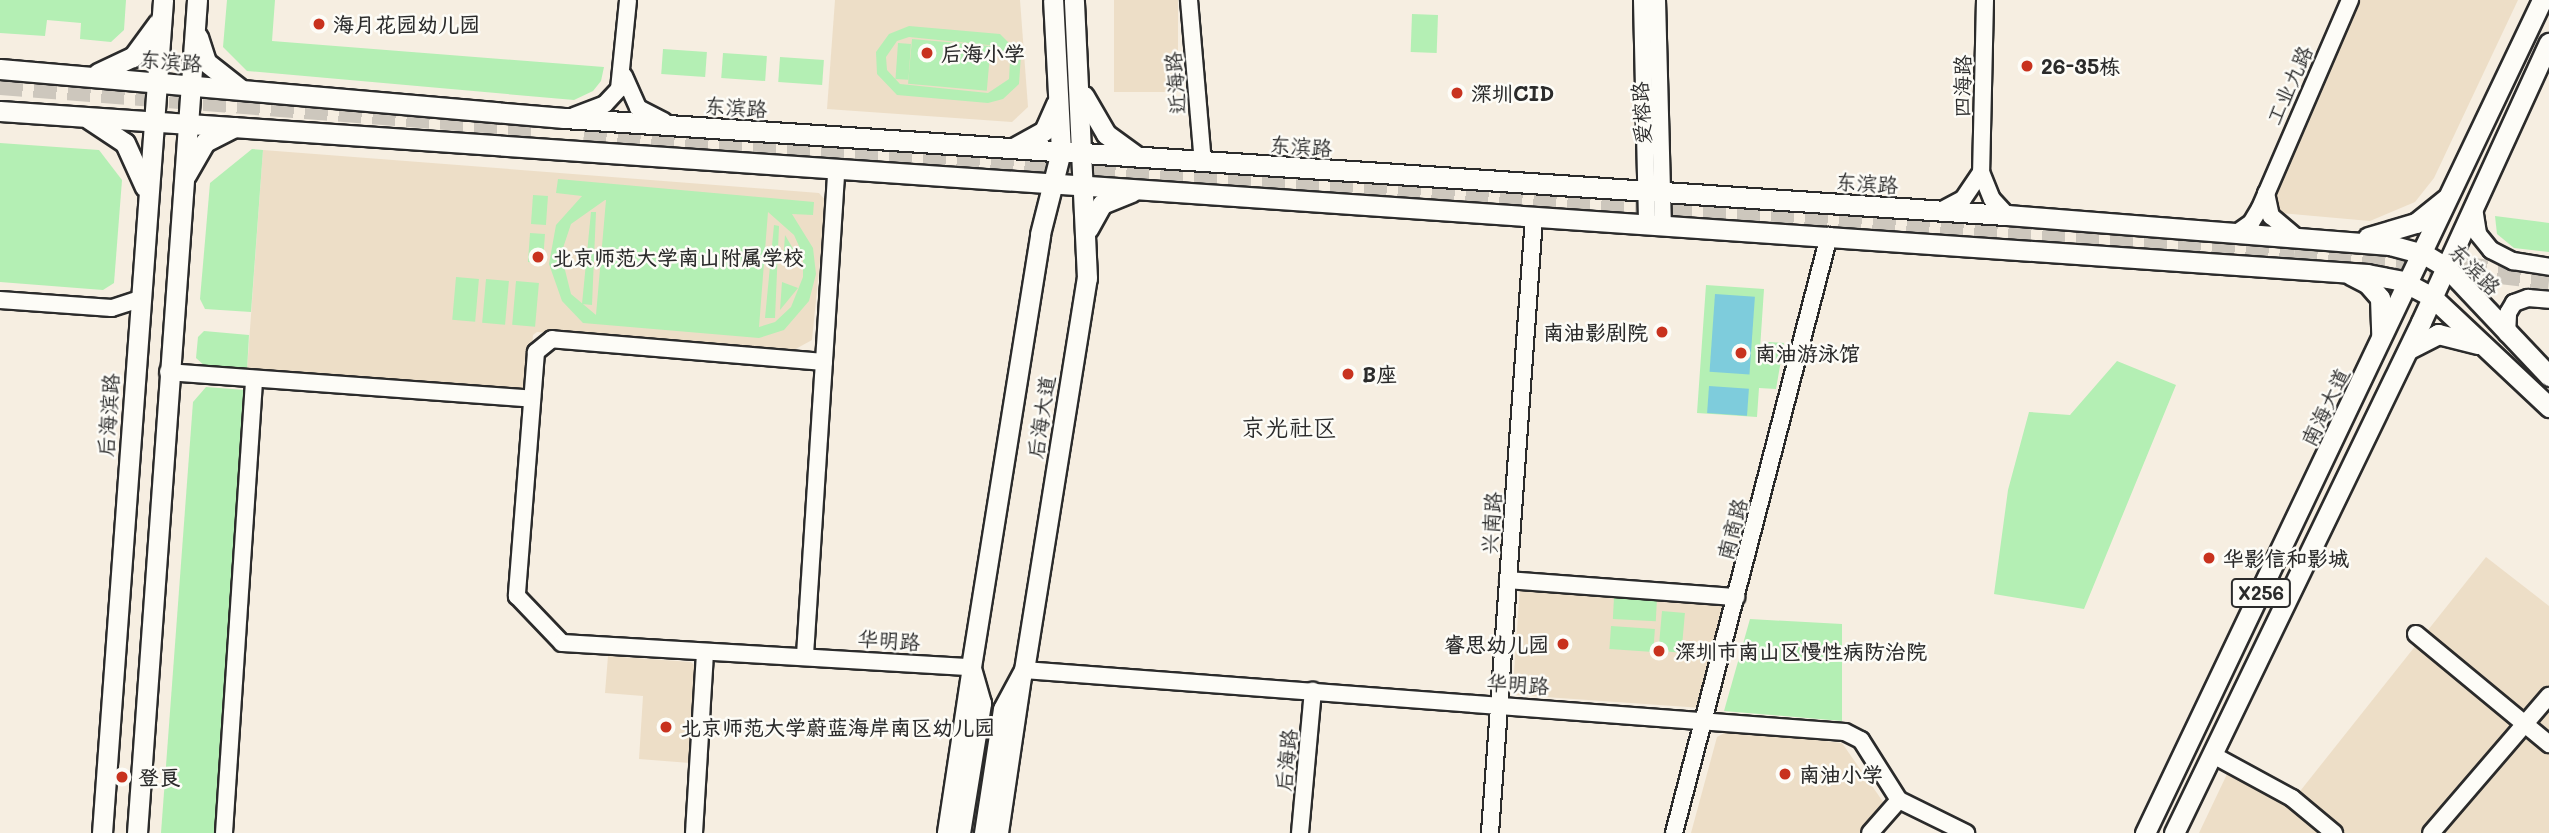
<!DOCTYPE html>
<html>
<head>
<meta charset="utf-8">
<style>
	body { margin:0 }
	#map { position:relative; width:2549px; height:833px; overflow:hidden; background:#f6eee1; font-family:Mali,"LXGW WenKai TC",sans-serif }
	div>[style] { position:absolute }
	.built>* { inset:0; background:#eddec7; transform-origin:0 0 }
	.green>* { inset:0; background:#b4efb4; transform-origin:0 0 }
	.water>* { inset:0; background:#7eccdc; transform-origin:0 0 }
	.highway-tunnel>* { height:23px; margin-top:-11.5px; transform-origin:0; background:repeating-linear-gradient(90deg,#cdc7bd 0 23px,transparent 0 34px) }
	.roads { filter:drop-shadow(2px 0 #2b2b2b) drop-shadow(-2px 0 #2b2b2b) drop-shadow(0 2px #2b2b2b) drop-shadow(0 -2px #2b2b2b) }
	.minor>* { height:16px; margin:-8px; padding:0 8px; transform-origin:8px; border-radius:8px; background:#fdfcf7 }
	.major>* { height:19px; margin:-9.5px; padding:0 9.5px; transform-origin:9.5px; border-radius:9.5px; background:#fdfcf7 }
	.dots>* { width:19px; height:19px; translate:-50% -50%; box-sizing:border-box; border:4px solid #fdfcf7; border-radius:50% }
	span { translate:-50% -50%; white-space:nowrap; text-align:center; line-height:1.15; -webkit-text-stroke:5px #fdfcf7; paint-order:stroke }
	.shield-label span { padding:2px 5px; background:#fdfcf7; border:2px solid; border-radius:5px; -webkit-text-stroke-width:0 }
	.shield-label { font-size:19px; color:#2b2b2b; font-weight:700 }
	.poi-label { font-size:21px; color:#2b2b2b; font-weight:700 }
	.left { translate:0 -50%; text-align:left }
	.right { translate:-100% -50%; text-align:right }
	.street-label { font-size:21px; color:#2b2b2b }
	.quarter-label { font-size:24px; color:#2b2b2b }
</style>
</head>
<body>
<div id="map">
	<div class="built">
		<div style="clip-path:polygon(835px 0,1020px 0,1028px 107px,1012px 122px,827px 109px)"></div>
		<div style="left:1114px;top:0;width:64px;height:92px"></div>
		<div style="clip-path:polygon(2358px 0,2518px 0,2434px 178px,2415px 202px,2370px 221px,2281px 213px,2270px 195px)"></div>
		<div style="clip-path:polygon(263px 150px,819px 193px,826px 201px,812px 340px,792px 351px,537px 332px,533px 335px,529px 386px,521px 392px,247px 370px)"></div>
		<div style="clip-path:polygon(2486px 557px,2549px 606px,2549px 833px,2340px 833px,2297px 795px)"></div>
		<div style="left:1520px;top:587px;width:204px;height:108px;rotate:4deg"></div>
		<div style="clip-path:polygon(608px 656px,691px 662px,696px 667px,690px 763px,639px 759px,643px 696px,605px 693px)"></div>
		<div style="clip-path:polygon(1730px 730px,1842px 743px,1886px 806px,1861px 833px,1691px 833px,1717px 737px)"></div>
		<div style="clip-path:polygon(2228px 772px,2287px 805px,2320px 833px,2199px 833px)"></div>
	</div>
	<div class="green">
		<div style="clip-path:polygon(0 0,126px 0,124px 30px,111px 42px,80px 39px,81px 23px,47px 20px,45px 36px,0 33px)"></div>
		<div style="clip-path:polygon(227px 0,275px 0,272px 41px,604px 67px,601px 81px,593px 91px,574px 100px,247px 71px,223px 47px)"></div>
		<div style="left:1412px;top:14px;width:26px;height:38px;rotate:2deg"></div>
		<div style="clip-path:polygon(evenodd,909px 26px,1000px 34px,1021px 55px,1019px 84px,1003px 99px,988px 103px,897px 95px,877px 74px,876px 52px,889px 34px,909px 26px,909px 37px,998px 46px,1010px 60px,1009px 79px,988px 93px,900px 84px,887px 70px,886px 57px,897px 41px,909px 37px)"></div>
		<div style="left:912px;top:39px;width:79px;height:45px;rotate:5deg"></div>
		<div style="left:898px;top:43px;width:13px;height:36px;rotate:4deg"></div>
		<div style="left:663px;top:49px;width:44px;height:25px;rotate:4deg"></div>
		<div style="left:723px;top:53px;width:44px;height:25px;rotate:4deg"></div>
		<div style="left:780px;top:57px;width:44px;height:25px;rotate:4deg"></div>
		<div style="clip-path:polygon(0 143px,99px 150px,122px 180px,114px 283px,103px 290px,0 282px)"></div>
		<div style="clip-path:polygon(252px 149px,263px 150px,251px 312px,205px 309px,200px 299px,210px 183px)"></div>
		<div style="clip-path:polygon(evenodd,558px 179px,814px 202px,813px 215px,792px 214px,813px 248px,816px 274px,809px 301px,784px 330px,759px 338px,583px 323px,562px 301px,549px 264px,556px 225px,582px 196px,556px 193px,558px 179px,605px 200px,606px 200px,596px 315px,571px 294px,561px 254px,571px 224px,605px 200px,558px 179px,768px 212px,794px 235px,803px 255px,803px 277px,791px 307px,775px 322px,759px 327px,768px 212px)"></div>
		<div style="left:533px;top:195px;width:15px;height:29px;rotate:4deg"></div>
		<div style="clip-path:polygon(591px 212px,596px 212px,592px 305px,582px 304px)"></div>
		<div style="clip-path:polygon(2495px 216px,2549px 223px,2549px 252px,2514px 248px,2497px 234px)"></div>
		<div style="clip-path:polygon(774px 225px,779px 226px,775px 318px,765px 318px)"></div>
		<div style="left:530px;top:233px;width:15px;height:29px;rotate:4deg"></div>
		<div style="clip-path:polygon(785px 235px,799px 259px,796px 262px,783px 263px)"></div>
		<div style="left:456px;top:277px;width:23px;height:43px;rotate:5deg"></div>
		<div style="left:486px;top:279px;width:23px;height:44px;rotate:5deg"></div>
		<div style="left:516px;top:281px;width:23px;height:44px;rotate:5deg"></div>
		<div style="clip-path:polygon(782px 282px,798px 288px,780px 310px)"></div>
		<div style="clip-path:polygon(1706px 285px,1764px 289px,1760px 349px,1769px 342px,1784px 343px,1776px 389px,1759px 388px,1757px 417px,1697px 413px)"></div>
		<div style="clip-path:polygon(204px 331px,249px 335px,247px 370px,206px 367px,196px 358px,198px 337px)"></div>
		<div style="clip-path:polygon(2117px 361px,2176px 385px,2084px 609px,1994px 594px,2008px 490px,2029px 412px,2070px 415px)"></div>
		<div style="clip-path:polygon(206px 387px,245px 390px,216px 833px,161px 833px,193px 402px)"></div>
		<div style="left:1614px;top:597px;width:43px;height:22px;rotate:3deg"></div>
		<div style="left:1662px;top:611px;width:23px;height:40px;rotate:5deg"></div>
		<div style="clip-path:polygon(1750px 619px,1842px 624px,1842px 721px,1724px 711px)"></div>
		<div style="left:1611px;top:626px;width:44px;height:23px;rotate:4deg"></div>
	</div>
	<div class="water">
		<div style="left:1715px;top:294px;width:40px;height:78px;rotate:4deg"></div>
		<div style="left:1709px;top:386px;width:40px;height:27px;rotate:4deg"></div>
	</div>
	<div class="highway-tunnel">
		<div style="left:0;top:83px;width:538px;rotate:4.48deg"></div>
		<div style="left:584px;top:129px;width:1715px;rotate:3.98deg"></div>
		<div style="left:2295px;top:248px;width:256px;rotate:6.7deg"></div>
	</div>
	<div class="roads">
		<div class="minor">
			<div style="left:1189px;top:0;width:163px;rotate:85.1deg"></div>
			<div style="left:1642px;top:0;width:224px;rotate:88.7deg"></div>
			<div style="left:1657px;top:0;width:225px;rotate:88.5deg"></div>
			<div style="left:1985px;top:0;width:172px;rotate:91.3deg"></div>
			<div style="left:1981px;top:172px;width:29px;rotate:68deg"></div>
			<div style="left:1992px;top:199px;width:22px;rotate:47deg"></div>
			<div style="left:624px;top:76px;width:35px;rotate:66deg"></div>
			<div style="left:638px;top:108px;width:29px;rotate:27deg"></div>
			<div style="left:574px;top:116px;width:33px;rotate:-21deg"></div>
			<div style="left:605px;top:104px;width:21px;rotate:-47deg"></div>
			<div style="left:619px;top:89px;width:89px;rotate:-84.2deg"></div>
			<div style="left:2266px;top:193px;width:24px;rotate:78deg"></div>
			<div style="left:2271px;top:216px;width:31px;rotate:40deg"></div>
			<div style="left:2474px;top:208px;width:26px;rotate:81deg"></div>
			<div style="left:2478px;top:234px;width:21px;rotate:51deg"></div>
			<div style="left:2491px;top:250px;width:25px;rotate:27deg"></div>
			<div style="left:2513px;top:261px;width:36px;rotate:9deg"></div>
			<div style="left:1942px;top:210px;width:24px;rotate:-28deg"></div>
			<div style="left:1963px;top:199px;width:32px;rotate:-56deg"></div>
			<div style="left:2238px;top:232px;width:16px;rotate:-35deg"></div>
			<div style="left:2251px;top:223px;width:17px;rotate:-59deg"></div>
			<div style="left:2260px;top:208px;width:227px;rotate:-66.6deg"></div>
			<div style="left:0;top:300px;width:112px;rotate:4.1deg"></div>
			<div style="left:112px;top:308px;width:28px;rotate:-18deg"></div>
			<div style="left:2507px;top:334px;width:21px;rotate:-87deg"></div>
			<div style="left:2508px;top:313px;width:12px;rotate:-59deg"></div>
			<div style="left:2514px;top:303px;width:15px;rotate:-20deg"></div>
			<div style="left:2528px;top:298px;width:21px;rotate:5deg"></div>
			<div style="left:824px;top:362px;width:273px;rotate:-175.2deg"></div>
			<div style="left:552px;top:339px;width:21px;rotate:141deg"></div>
			<div style="left:536px;top:352px;width:245px;rotate:94.5deg"></div>
			<div style="left:517px;top:596px;width:65px;rotate:46.2deg"></div>
			<div style="left:562px;top:643px;width:410px;rotate:3.4deg"></div>
			<div style="left:971px;top:667px;width:168px;rotate:98.6deg"></div>
			<div style="left:168px;top:372px;width:365px;rotate:4.2deg"></div>
			<div style="left:1508px;top:580px;width:229px;rotate:4.3deg"></div>
			<div style="left:2416px;top:634px;width:173px;rotate:39.6deg"></div>
			<div style="left:805px;top:655px;width:485px;rotate:-86.3deg"></div>
			<div style="left:2213px;top:755px;width:90px;rotate:28.6deg"></div>
			<div style="left:2292px;top:798px;width:55px;rotate:39.8deg"></div>
			<div style="left:224px;top:833px;width:455px;rotate:-86.2deg"></div>
			<div style="left:694px;top:833px;width:180px;rotate:-86.5deg"></div>
			<div style="left:1000px;top:833px;width:165px;rotate:-81.6deg"></div>
			<div style="left:1024px;top:670px;width:823px;rotate:4.32deg"></div>
			<div style="left:1845px;top:732px;width:18px;rotate:27deg"></div>
			<div style="left:1861px;top:740px;width:71px;rotate:57.7deg"></div>
			<div style="left:1899px;top:800px;width:75px;rotate:26.2deg"></div>
			<div style="left:1300px;top:833px;width:143px;rotate:-84.8deg"></div>
			<div style="left:1490px;top:833px;width:618px;rotate:-85.91deg"></div>
			<div style="left:1674px;top:833px;width:617px;rotate:-75.45deg"></div>
			<div style="left:1870px;top:833px;width:44px;rotate:-48.7deg"></div>
			<div style="left:2431px;top:833px;width:181px;rotate:-49.3deg"></div>
		</div>
		<div class="major">
			<div style="left:198px;top:37px;width:26px;rotate:72deg"></div>
			<div style="left:206px;top:62px;width:42px;rotate:38.2deg"></div>
			<div style="left:0;top:69px;width:566px;rotate:4.97deg"></div>
			<div style="left:564px;top:118px;width:1446px;rotate:3.85deg"></div>
			<div style="left:2007px;top:215px;width:384px;rotate:4.5deg"></div>
			<div style="left:2390px;top:245px;width:35px;rotate:15deg"></div>
			<div style="left:2424px;top:254px;width:26px;rotate:31deg"></div>
			<div style="left:2446px;top:267px;width:150px;rotate:46.6deg"></div>
			<div style="left:98px;top:73px;width:38px;rotate:-25deg"></div>
			<div style="left:133px;top:57px;width:42px;rotate:-53.7deg"></div>
			<div style="left:1084px;top:96px;width:44px;rotate:59.9deg"></div>
			<div style="left:1106px;top:134px;width:37px;rotate:36deg"></div>
			<div style="left:0;top:111px;width:2373px;rotate:3.94deg"></div>
			<div style="left:2367px;top:274px;width:36px;rotate:11deg"></div>
			<div style="left:2402px;top:281px;width:34px;rotate:28deg"></div>
			<div style="left:2432px;top:297px;width:161px;rotate:43.2deg"></div>
			<div style="left:89px;top:119px;width:43px;rotate:33.7deg"></div>
			<div style="left:125px;top:143px;width:48px;rotate:65.6deg"></div>
			<div style="left:1015px;top:147px;width:33px;rotate:-29deg"></div>
			<div style="left:1044px;top:131px;width:30px;rotate:-66deg"></div>
			<div style="left:186px;top:175px;width:38px;rotate:-60deg"></div>
			<div style="left:205px;top:142px;width:33px;rotate:-27deg"></div>
			<div style="left:1088px;top:229px;width:29px;rotate:-61deg"></div>
			<div style="left:1102px;top:204px;width:32px;rotate:-22deg"></div>
			<div style="left:2368px;top:237px;width:50px;rotate:-16.3deg"></div>
			<div style="left:2416px;top:223px;width:38px;rotate:-39deg"></div>
			<div style="left:2351px;top:275px;width:18px;rotate:27deg"></div>
			<div style="left:2367px;top:283px;width:20px;rotate:49deg"></div>
			<div style="left:2380px;top:298px;width:37px;rotate:88deg"></div>
			<div style="left:2409px;top:349px;width:33px;rotate:-27deg"></div>
			<div style="left:2438px;top:334px;width:41px;rotate:14deg"></div>
			<div style="left:102px;top:833px;width:835px;rotate:-85.81deg"></div>
			<div style="left:137px;top:833px;width:835px;rotate:-85.88deg"></div>
			<div style="left:960px;top:833px;width:132px;rotate:-80.8deg"></div>
			<div style="left:981px;top:703px;width:37px;rotate:-106deg"></div>
			<div style="left:971px;top:667px;width:438px;rotate:-80.9deg"></div>
			<div style="left:1040px;top:234px;width:86px;rotate:-75.8deg"></div>
			<div style="left:1061px;top:151px;width:151px;rotate:-93deg"></div>
			<div style="left:984px;top:833px;width:125px;rotate:-81.3deg"></div>
			<div style="left:1003px;top:709px;width:44px;rotate:-61.7deg"></div>
			<div style="left:1024px;top:670px;width:397px;rotate:-80.9deg"></div>
			<div style="left:1087px;top:278px;width:278px;rotate:-92.7deg"></div>
			<div style="left:2145px;top:833px;width:923px;rotate:-64.52deg"></div>
			<div style="left:2174px;top:833px;width:568px;rotate:-64.2deg"></div>
			<div style="left:2421px;top:322px;width:307px;rotate:-65.4deg"></div>
		</div>
	</div>
	<div class="dots">
		<div style="left:319px;top:24px;background:#c8321e"></div>
		<div style="left:927px;top:53px;background:#c8321e"></div>
		<div style="left:2027px;top:66px;background:#c8321e"></div>
		<div style="left:1457px;top:93px;background:#c8321e"></div>
		<div style="left:538px;top:257px;background:#c8321e"></div>
		<div style="left:1662px;top:332px;background:#c8321e"></div>
		<div style="left:1741px;top:353px;background:#c8321e"></div>
		<div style="left:1348px;top:374px;background:#c8321e"></div>
		<div style="left:2209px;top:558px;background:#c8321e"></div>
		<div style="left:1563px;top:644px;background:#c8321e"></div>
		<div style="left:1659px;top:651px;background:#c8321e"></div>
		<div style="left:666px;top:727px;background:#c8321e"></div>
		<div style="left:1785px;top:774px;background:#c8321e"></div>
		<div style="left:122px;top:777px;background:#c8321e"></div>
	</div>
	<div class="shield-label">
		<span style="left:2261px;top:593px">X256</span>
	</div>
	<div class="poi-label">
		<span class="left" style="left:333px;top:24px">海月花园幼儿园</span>
		<span class="left" style="left:941px;top:53px">后海小学</span>
		<span class="left" style="left:2041px;top:66px">26-35栋</span>
		<span class="left" style="left:1471px;top:93px">深圳CID</span>
		<span class="left" style="left:552px;top:257px">北京师范大学南山附属学校</span>
		<span class="right" style="left:1648px;top:332px">南油影剧院</span>
		<span class="left" style="left:1755px;top:353px">南油游泳馆</span>
		<span class="left" style="left:1362px;top:374px">B座</span>
		<span class="left" style="left:2223px;top:558px">华影信和影城</span>
		<span class="right" style="left:1549px;top:644px">睿思幼儿园</span>
		<span class="left" style="left:1675px;top:651px">深圳市南山区慢性病防治院</span>
		<span class="left" style="left:680px;top:727px">北京师范大学蔚蓝海岸南区幼儿园</span>
		<span class="left" style="left:1799px;top:774px">南油小学</span>
		<span class="left" style="left:138px;top:777px">登良</span>
	</div>
	<div class="street-label">
		<span style="left:171px;top:61px;rotate:5deg">东滨路</span>
		<span style="left:1175px;top:83px;rotate:-95deg">近海路</span>
		<span style="left:2289px;top:85px;rotate:-66deg">工业九路</span>
		<span style="left:1962px;top:86px;rotate:-89deg">四海路</span>
		<span style="left:736px;top:107px;rotate:4deg">东滨路</span>
		<span style="left:1641px;top:113px;rotate:-93deg">爱榕路</span>
		<span style="left:1301px;top:146px;rotate:4deg">东滨路</span>
		<span style="left:1867px;top:183px;rotate:4deg">东滨路</span>
		<span style="left:2475px;top:269px;rotate:45deg">东滨路</span>
		<span style="left:2325px;top:407px;rotate:-64deg">南海大道</span>
		<span style="left:108px;top:415px;rotate:-86deg">后海滨路</span>
		<span style="left:1041px;top:417px;rotate:-81deg">后海大道</span>
		<span style="left:1491px;top:523px;rotate:-86deg">兴南路</span>
		<span style="left:1732px;top:529px;rotate:-75deg">南商路</span>
		<span style="left:889px;top:640px;rotate:4deg">华明路</span>
		<span style="left:1518px;top:684px;rotate:4deg">华明路</span>
		<span style="left:1286px;top:760px;rotate:-84deg">后海路</span>
	</div>
	<div class="quarter-label">
		<span style="left:1289px;top:427px">京光社区</span>
	</div>
</div>
</body>
</html>
